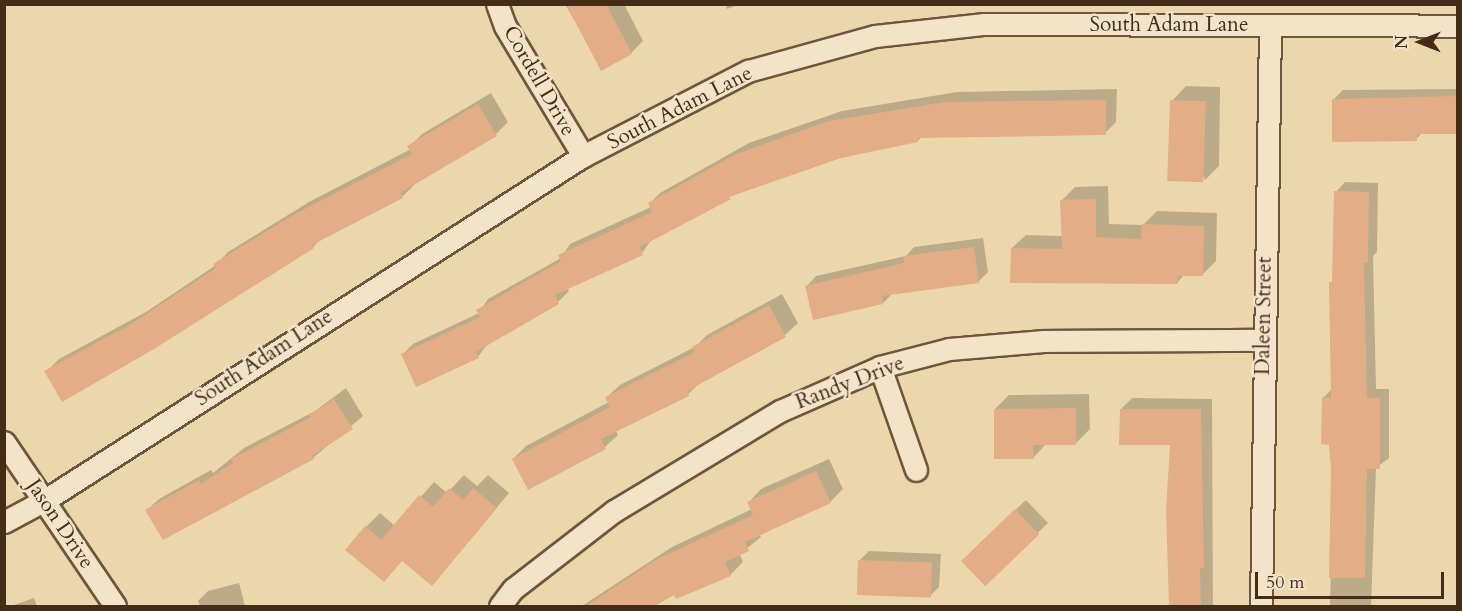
<!DOCTYPE html>
<html>
<head>
<meta charset="utf-8">
<style>
	body { margin:0 }
	#map { position:relative; width:1462px; height:611px; overflow:hidden; background:#ecd6ac; font-family:Cardo,serif }
	div>[style] { position:absolute }
	.shadow>* { inset:0; background:#0003 }
	.building>* { inset:0; background:#e3ad88; transform-origin:0 0 }
	.roads { filter:drop-shadow(2px 0 #6e563c) drop-shadow(-2px 0 #6e563c) drop-shadow(0 2px #6e563c) drop-shadow(0 -2px #6e563c) }
	.street>* { height:21px; margin:-10.5px; padding:0 10.5px; transform-origin:10.5px; border-radius:10.5px; background:#f3e4c9 }
	span { translate:-50% -50%; white-space:nowrap; text-align:center; line-height:1.15; -webkit-text-stroke:5px #f3e4c9; paint-order:stroke }
	.street-label { font-size:21px; color:#442c17 }
	.frame { position:absolute; inset:0; border:6px solid #442c17; pointer-events:none }
	.north { position:absolute; left:1390px; top:12px; width:60px; height:60px; -webkit-text-stroke:4px #f3e4c9; paint-order:stroke; rotate:270deg; font-size:16px; font-weight:700; line-height:24px; text-align:center; color:#442c17 }
	.north::after { content:''; display:block; margin:auto; width:21px; height:27px; background:#442c17; clip-path:polygon(50% 0,100% 100%,50% 72%,0 100%) }
	.scale { position:absolute; left:1255px; top:572px; width:189px; height:27px; box-sizing:border-box; border:3px solid #442c17; border-top:0; padding-left:8px; font-size:18px; line-height:21px; white-space:nowrap; color:#442c17; -webkit-text-stroke:4px #f3e4c9; paint-order:stroke }
</style>
</head>
<body>
<div id="map">
	<div class="shadow">
		<div style="clip-path:polygon(565px 4px,624px 4px,643px 41px,631px 53px,602px 69px)"></div>
		<div style="clip-path:polygon(726px 4px,741px 4px,727px 9px)"></div>
		<div style="clip-path:polygon(1186px 86px,1220px 87px,1219px 166px,1205px 180px,1172px 101px)"></div>
		<div style="clip-path:polygon(1117px 89px,1116px 122px,1105px 133px,922px 136px,918px 141px,841px 156px,735px 193px,652px 239px,642px 253px,567px 288px,569px 291px,558px 302px,488px 343px,478px 357px,402px 355px,413px 344px,479px 313px,488px 299px,561px 258px,570px 244px,651px 207px,649px 204px,660px 193px,749px 143px,842px 111px,957px 92px)"></div>
		<div style="clip-path:polygon(1458px 89px,1458px 132px,1423px 132px,1416px 139px,1333px 100px,1343px 90px)"></div>
		<div style="clip-path:polygon(491px 93px,508px 122px,496px 134px,415px 184px,402px 197px,322px 238px,313px 247px,46px 372px,59px 359px,146px 312px,216px 265px,228px 252px,309px 202px,411px 149px,409px 147px,422px 134px)"></div>
		<div style="clip-path:polygon(1345px 182px,1378px 183px,1377px 252px,1373px 256px,1376px 389px,1389px 389px,1389px 458px,1376px 468px,1371px 606px,1330px 606px,1333px 469px,1323px 398px,1333px 388px,1330px 283px,1334px 279px,1336px 192px)"></div>
		<div style="clip-path:polygon(1108px 186px,1109px 224px,1143px 225px,1157px 211px,1217px 213px,1216px 261px,1202px 275px,1185px 274px,1177px 283px,1012px 248px,1026px 235px,1063px 236px,1062px 200px,1075px 187px)"></div>
		<div style="clip-path:polygon(983px 238px,988px 272px,978px 282px,892px 294px,883px 303px,807px 286px,816px 276px,906px 256px,914px 247px)"></div>
		<div style="clip-path:polygon(782px 294px,798px 323px,785px 335px,701px 382px,688px 394px,615px 430px,618px 435px,605px 447px,513px 459px,526px 446px,609px 402px,607px 397px,620px 385px,695px 347px,707px 335px)"></div>
		<div style="clip-path:polygon(346px 388px,363px 416px,313px 458px,147px 510px,159px 499px,211px 470px,213px 473px,244px 448px,315px 411px)"></div>
		<div style="clip-path:polygon(1089px 394px,1090px 429px,1076px 443px,1047px 443px,1033px 458px,995px 409px,1009px 395px)"></div>
		<div style="clip-path:polygon(1132px 398px,1212px 399px,1213px 606px,1170px 606px,1172px 444px,1121px 409px)"></div>
		<div style="clip-path:polygon(829px 459px,843px 489px,830px 502px,759px 534px,761px 537px,740px 554px,743px 562px,730px 575px,674px 592px,652px 606px,582px 606px,672px 547px,752px 509px,749px 502px,761px 489px)"></div>
		<div style="clip-path:polygon(464px 475px,477px 486px,488px 475px,509px 493px,432px 584px,403px 560px,384px 580px,366px 527px,380px 513px,395px 526px,434px 482px,447px 493px)"></div>
		<div style="clip-path:polygon(1026px 500px,1048px 523px,985px 584px,972px 551px)"></div>
		<div style="clip-path:polygon(869px 551px,941px 554px,939px 587px,930px 596px,859px 561px)"></div>
		<div style="clip-path:polygon(239px 583px,245px 606px,200px 606px,198px 601px,208px 591px)"></div>
		<div style="clip-path:polygon(34px 598px,37px 606px,11px 606px)"></div>
	</div>
	<div class="building">
		<div style="clip-path:polygon(566px 4px,606px 4px,632px 54px,601px 71px)"></div>
		<div style="clip-path:polygon(1458px 96px,1458px 134px,1417px 134px,1417px 141px,1332px 142px,1332px 99px)"></div>
		<div style="clip-path:polygon(1106px 100px,1106px 135px,918px 138px,918px 142px,841px 158px,729px 197px,731px 199px,640px 247px,643px 255px,555px 295px,559px 304px,476px 352px,479px 358px,416px 387px,401px 354px,480px 317px,476px 310px,561px 261px,558px 255px,652px 212px,648px 203px,736px 154px,829px 121px,945px 102px)"></div>
		<div style="left:1170px;top:100px;width:36px;height:81px;rotate:2deg"></div>
		<div style="clip-path:polygon(478px 104px,497px 136px,400px 193px,403px 198px,312px 245px,314px 248px,154px 349px,62px 402px,44px 371px,131px 324px,216px 268px,213px 264px,295px 214px,412px 154px,407px 146px)"></div>
		<div style="clip-path:polygon(1334px 191px,1369px 192px,1368px 263px,1364px 263px,1367px 398px,1380px 398px,1380px 469px,1367px 469px,1365px 578px,1329px 578px,1331px 469px,1329px 445px,1321px 444px,1322px 397px,1331px 398px,1329px 282px,1332px 282px)"></div>
		<div style="clip-path:polygon(1096px 199px,1096px 237px,1141px 239px,1142px 224px,1204px 226px,1203px 276px,1178px 276px,1178px 284px,1010px 283px,1011px 248px,1062px 249px,1060px 200px)"></div>
		<div style="clip-path:polygon(974px 247px,979px 283px,882px 296px,883px 304px,813px 320px,805px 286px,904px 263px,903px 256px)"></div>
		<div style="clip-path:polygon(769px 305px,786px 337px,687px 391px,689px 396px,601px 439px,606px 449px,528px 490px,512px 459px,610px 407px,605px 397px,695px 352px,692px 347px)"></div>
		<div style="clip-path:polygon(334px 399px,353px 429px,312px 456px,314px 459px,163px 540px,145px 510px,199px 480px,201px 484px,233px 463px,231px 459px,311px 417px,309px 415px)"></div>
		<div style="clip-path:polygon(1076px 408px,1076px 445px,1033px 445px,1034px 459px,994px 459px,994px 409px)"></div>
		<div style="clip-path:polygon(1120px 409px,1201px 409px,1204px 568px,1200px 568px,1201px 606px,1169px 606px,1166px 510px,1170px 445px,1119px 445px)"></div>
		<div style="clip-path:polygon(816px 471px,831px 503px,745px 542px,749px 551px,725px 562px,731px 576px,676px 599px,674px 595px,655px 606px,586px 606px,657px 559px,753px 515px,747px 502px)"></div>
		<div style="clip-path:polygon(449px 488px,463px 500px,473px 488px,497px 508px,432px 586px,402px 561px,384px 582px,345px 550px,365px 526px,381px 540px,419px 495px,433px 507px)"></div>
		<div style="left:1015px;top:509px;width:35px;height:75px;rotate:46deg"></div>
		<div style="left:858px;top:560px;width:74px;height:35px;rotate:2deg"></div>
	</div>
	<div class="roads">
		<div class="street">
			<div style="left:497px;top:4px;width:23px;rotate:70deg"></div>
			<div style="left:505px;top:26px;width:152px;rotate:59deg"></div>
			<div style="left:880px;top:367px;width:109px;rotate:70.7deg"></div>
			<div style="left:4px;top:442px;width:198px;rotate:55.9deg"></div>
			<div style="left:4px;top:522px;width:47px;rotate:-28.2deg"></div>
			<div style="left:45px;top:500px;width:639px;rotate:-32.6deg"></div>
			<div style="left:583px;top:156px;width:186px;rotate:-27.3deg"></div>
			<div style="left:748px;top:71px;width:132px;rotate:-15.4deg"></div>
			<div style="left:875px;top:36px;width:110px;rotate:-6.3deg"></div>
			<div style="left:984px;top:24px;width:474px;rotate:0.2deg"></div>
			<div style="left:500px;top:606px;width:21px;rotate:-53deg"></div>
			<div style="left:513px;top:589px;width:128px;rotate:-37.7deg"></div>
			<div style="left:614px;top:511px;width:194px;rotate:-31.1deg"></div>
			<div style="left:780px;top:411px;width:109px;rotate:-23.7deg"></div>
			<div style="left:880px;top:367px;width:71px;rotate:-14.6deg"></div>
			<div style="left:949px;top:349px;width:95px;rotate:-4.8deg"></div>
			<div style="left:1044px;top:341px;width:219px;rotate:-0.3deg"></div>
			<div style="left:1261px;top:606px;width:580px;rotate:-89.11deg"></div>
		</div>
	</div>
	<div class="street-label">
		<span style="left:1169px;top:25px">South Adam Lane</span>
		<span style="left:539px;top:81px;rotate:60deg">Cordell Drive</span>
		<span style="left:680px;top:108px;rotate:-27deg">South Adam Lane</span>
		<span style="left:1264px;top:316px;rotate:-89deg">Daleen Street</span>
		<span style="left:264px;top:358px;rotate:-33deg">South Adam Lane</span>
		<span style="left:850px;top:383px;rotate:-21deg">Randy Drive</span>
		<span style="left:60px;top:524px;rotate:56deg">Jason Drive</span>
	</div>
	<div class="frame"></div>
	<div class="north">N</div>
	<div class="scale">50 m</div>
</div>
</body>
</html>
